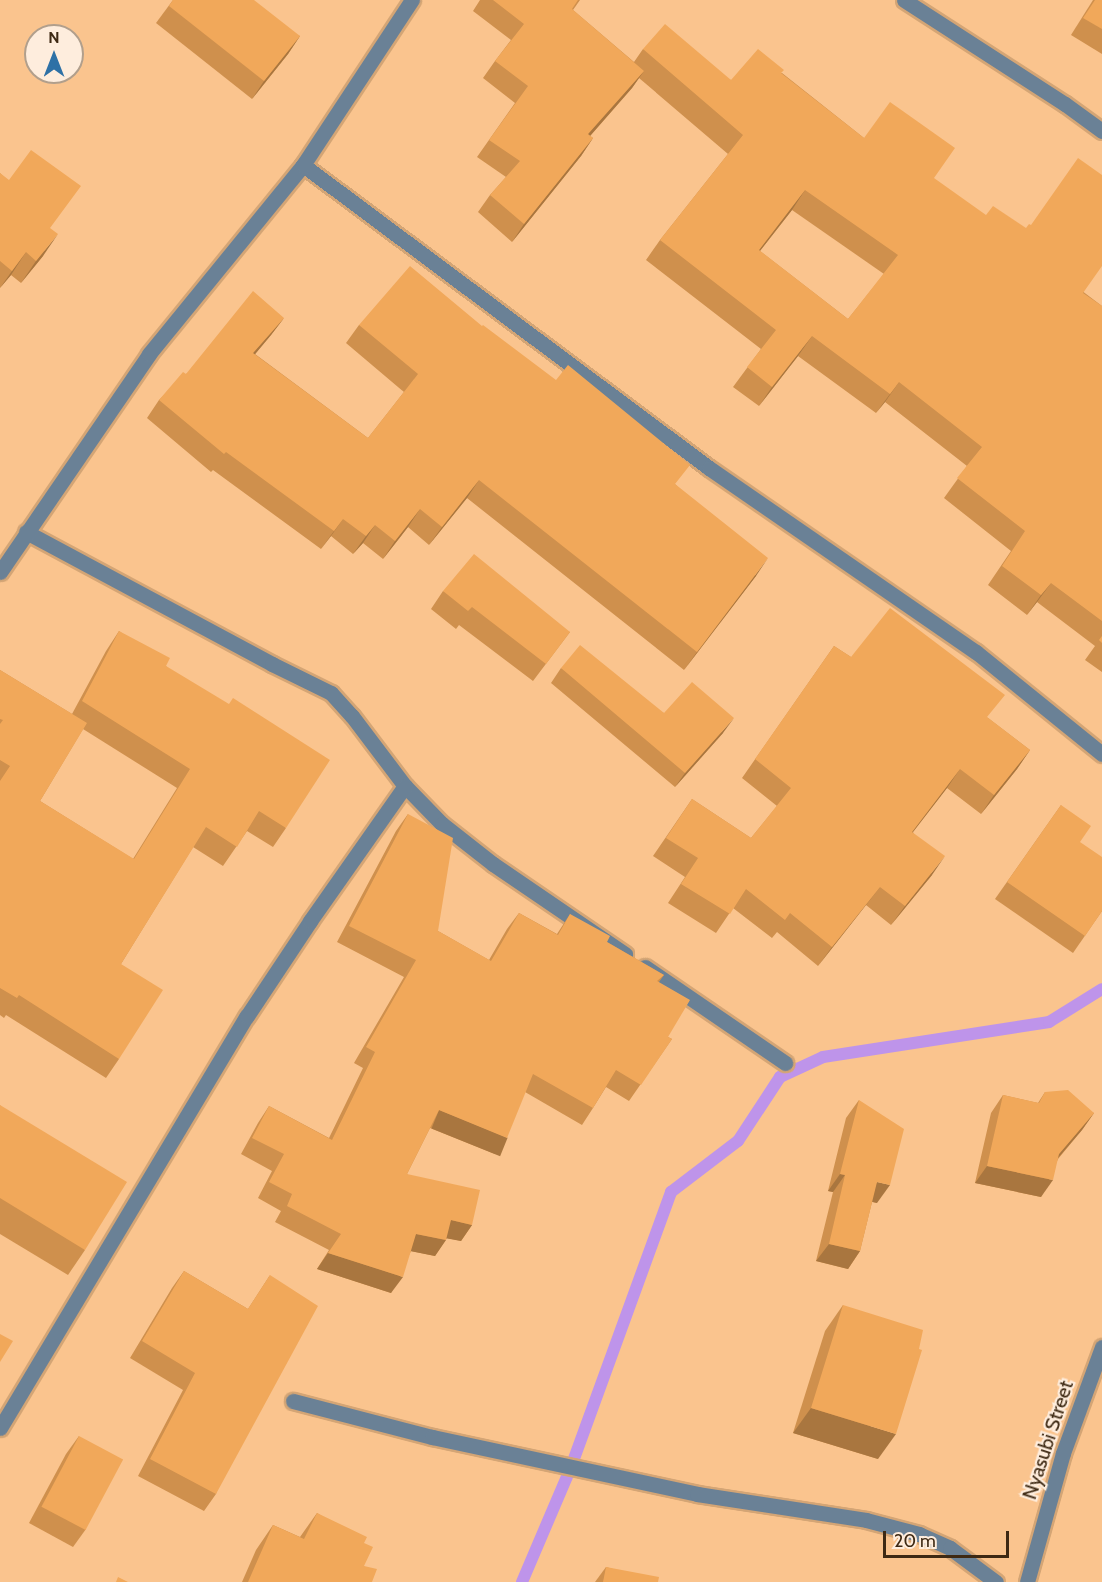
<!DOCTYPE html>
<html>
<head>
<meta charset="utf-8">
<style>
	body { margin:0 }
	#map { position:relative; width:1102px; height:1582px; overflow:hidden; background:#fac48e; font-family:Cabin,sans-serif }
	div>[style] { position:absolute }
	.stream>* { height:12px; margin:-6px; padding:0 6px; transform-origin:6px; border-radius:6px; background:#be94ea }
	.roads { filter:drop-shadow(2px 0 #d4a575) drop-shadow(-2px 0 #d4a575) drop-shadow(0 2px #d4a575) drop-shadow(0 -2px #d4a575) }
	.minor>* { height:15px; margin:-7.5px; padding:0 7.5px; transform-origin:7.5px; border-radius:7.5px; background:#6a8196 }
	.wall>* { inset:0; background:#cf904d }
	.shaded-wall>* { inset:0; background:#a9763f; transform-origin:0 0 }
	.building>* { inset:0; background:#f1a85a; transform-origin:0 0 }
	span { translate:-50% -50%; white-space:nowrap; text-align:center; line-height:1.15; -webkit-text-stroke:4.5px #feeddd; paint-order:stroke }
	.street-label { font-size:20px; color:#3e2913 }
	.north { position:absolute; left:24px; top:24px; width:60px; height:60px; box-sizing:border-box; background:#feeddd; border:2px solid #b19f8c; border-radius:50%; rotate:0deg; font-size:16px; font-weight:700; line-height:24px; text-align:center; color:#3e2913 }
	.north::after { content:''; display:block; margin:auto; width:21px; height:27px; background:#2e71a6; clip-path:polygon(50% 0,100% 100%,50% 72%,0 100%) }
	.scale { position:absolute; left:883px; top:1531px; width:126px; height:27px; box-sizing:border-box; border:3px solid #3e2913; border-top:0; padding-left:8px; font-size:18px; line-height:21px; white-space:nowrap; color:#3e2913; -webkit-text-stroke:4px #feeddd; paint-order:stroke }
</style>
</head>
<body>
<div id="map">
	<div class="stream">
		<div style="left:522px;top:1582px;width:125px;rotate:-66.9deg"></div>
		<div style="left:571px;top:1467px;width:293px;rotate:-70deg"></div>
		<div style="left:671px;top:1192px;width:84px;rotate:-37.3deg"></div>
		<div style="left:738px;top:1141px;width:77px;rotate:-56.7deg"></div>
		<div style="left:780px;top:1077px;width:47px;rotate:-24.9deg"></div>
		<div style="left:823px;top:1057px;width:229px;rotate:-8.8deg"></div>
		<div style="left:1049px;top:1022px;width:62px;rotate:-31.9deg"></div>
	</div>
	<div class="roads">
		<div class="minor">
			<div style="left:904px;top:0;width:192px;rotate:32.9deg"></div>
			<div style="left:1065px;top:104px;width:46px;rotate:36.1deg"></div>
			<div style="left:303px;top:165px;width:507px;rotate:36.73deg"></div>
			<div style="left:709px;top:468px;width:324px;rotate:34.6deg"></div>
			<div style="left:976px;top:652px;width:162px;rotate:39deg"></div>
			<div style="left:26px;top:532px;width:279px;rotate:28.2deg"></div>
			<div style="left:272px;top:664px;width:66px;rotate:26.2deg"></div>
			<div style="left:331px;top:693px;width:31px;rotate:48deg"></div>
			<div style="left:352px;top:716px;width:88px;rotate:52.9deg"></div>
			<div style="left:405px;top:786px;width:53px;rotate:45.8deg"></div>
			<div style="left:442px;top:824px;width:65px;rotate:38.1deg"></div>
			<div style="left:493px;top:864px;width:160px;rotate:34.3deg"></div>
			<div style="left:0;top:572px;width:264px;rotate:-55.6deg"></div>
			<div style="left:149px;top:354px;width:244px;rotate:-50.8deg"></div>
			<div style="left:303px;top:165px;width:198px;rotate:-56.6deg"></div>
			<div style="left:645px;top:967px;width:170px;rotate:34.4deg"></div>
			<div style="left:293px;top:1401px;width:144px;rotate:14.5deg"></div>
			<div style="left:432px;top:1437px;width:271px;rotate:12.1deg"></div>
			<div style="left:697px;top:1494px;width:171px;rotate:8.7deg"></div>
			<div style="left:866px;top:1520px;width:55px;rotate:14.8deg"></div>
			<div style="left:919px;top:1534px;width:34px;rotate:24deg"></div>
			<div style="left:950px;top:1548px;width:57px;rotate:36.5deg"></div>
			<div style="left:0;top:1428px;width:480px;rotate:-59.1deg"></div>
			<div style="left:247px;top:1016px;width:114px;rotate:-56.4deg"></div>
			<div style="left:310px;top:921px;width:165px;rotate:-54.9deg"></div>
			<div style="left:1027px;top:1582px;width:134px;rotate:-74.4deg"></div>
			<div style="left:1063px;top:1453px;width:113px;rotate:-69.8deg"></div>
		</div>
	</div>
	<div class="wall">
		<div style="clip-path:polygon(173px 0,300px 36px,288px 54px,252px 99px,156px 23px)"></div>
		<div style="clip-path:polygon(evenodd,480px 0,580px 0,573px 10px,634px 62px,643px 49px,731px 80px,782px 73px,864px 138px,934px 179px,1102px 306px,1102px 672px,1085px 660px,1095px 646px,1037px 602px,1027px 615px,988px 585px,1011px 551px,944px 498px,967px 466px,885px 402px,876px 413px,798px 356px,759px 406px,733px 387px,761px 349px,646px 260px,660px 240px,728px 154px,639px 78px,632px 88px,590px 136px,593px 138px,581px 156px,512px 242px,478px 212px,490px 195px,506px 177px,477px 157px,515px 103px,483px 78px,495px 61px,511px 40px,473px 11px,480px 0,792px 210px,884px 274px,848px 319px,760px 251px,792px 210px)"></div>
		<div style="clip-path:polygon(1093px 0,1102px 0,1102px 54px,1071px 35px)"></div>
		<div style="clip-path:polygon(0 173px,50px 228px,43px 256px,21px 283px,11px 275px,0 288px)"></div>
		<div style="clip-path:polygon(284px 318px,271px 335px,255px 354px,368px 438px,404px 392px,346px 343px,359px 325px,482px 326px,676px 485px,756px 576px,684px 670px,467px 498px,429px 545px,408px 527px,383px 559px,363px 543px,353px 554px,331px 536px,321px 549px,213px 470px,211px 472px,147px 418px,159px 400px,186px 374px)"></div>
		<div style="clip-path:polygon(443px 591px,570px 632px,533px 681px,459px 625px,456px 629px,431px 609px)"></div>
		<div style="clip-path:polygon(evenodd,119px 631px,166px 666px,286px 828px,273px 847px,247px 831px,223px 866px,193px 847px,121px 964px,119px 1059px,106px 1078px,6px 1015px,4px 1018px,0 1015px,0 670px,72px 714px,106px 651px,119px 631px,83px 729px,177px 788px,133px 859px,40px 801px,83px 729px)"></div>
		<div style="clip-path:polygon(834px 646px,851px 657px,988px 718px,1030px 750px,1017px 769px,981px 814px,947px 788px,913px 832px,932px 875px,891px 925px,866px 905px,818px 966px,777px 932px,772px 938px,733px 908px,716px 933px,668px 903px,685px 877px,653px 856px,692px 799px,751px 838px,777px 806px,742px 778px)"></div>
		<div style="clip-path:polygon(561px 668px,664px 713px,723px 733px,675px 787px,551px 683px)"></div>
		<div style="clip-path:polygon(1061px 805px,1102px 911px,1073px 953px,995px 899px)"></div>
		<div style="clip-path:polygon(408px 814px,438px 931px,489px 960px,507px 929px,519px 913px,557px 934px,570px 914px,607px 942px,664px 975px,659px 982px,668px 1037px,672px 1039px,629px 1101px,606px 1087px,593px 1108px,582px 1125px,525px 1092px,495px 1154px,430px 1128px,407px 1174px,472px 1225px,461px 1241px,447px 1238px,435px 1256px,411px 1251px,391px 1293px,317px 1269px,329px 1250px,275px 1222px,281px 1211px,258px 1198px,272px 1171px,241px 1154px,258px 1123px,269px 1106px,329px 1138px,363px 1068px,354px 1063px,404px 977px,337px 942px,396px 831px)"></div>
		<div style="clip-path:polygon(1045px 1092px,1094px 1113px,1082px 1130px,1058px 1159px,1041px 1197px,975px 1183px,991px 1113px,1003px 1095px,1038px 1103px)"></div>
		<div style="clip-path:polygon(859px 1100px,877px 1203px,872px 1202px,860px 1251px,848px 1269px,816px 1261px,833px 1192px,828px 1191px,846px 1118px)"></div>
		<div style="clip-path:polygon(0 1105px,85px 1250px,68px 1275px,0 1234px)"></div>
		<div style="clip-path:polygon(184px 1271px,248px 1309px,270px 1275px,216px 1494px,204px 1511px,138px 1476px,183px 1390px,130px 1358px,172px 1288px)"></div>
		<div style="clip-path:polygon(843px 1305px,878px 1459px,793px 1433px,825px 1331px)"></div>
		<div style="clip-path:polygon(79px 1436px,86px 1529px,73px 1547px,29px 1523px,66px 1454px)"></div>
		<div style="clip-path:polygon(317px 1513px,364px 1543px,364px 1566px,372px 1582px,242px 1582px,256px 1550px,273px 1525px,300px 1537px)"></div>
		<div style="clip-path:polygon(606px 1567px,658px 1582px,595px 1582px)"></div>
	</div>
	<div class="shaded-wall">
		<div style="clip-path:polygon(300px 36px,288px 54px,252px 99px,264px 81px)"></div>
		<div style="clip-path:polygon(644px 71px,632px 88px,576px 152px,588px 134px)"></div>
		<div style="clip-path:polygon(593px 138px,581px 156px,512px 242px,524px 224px)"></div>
		<div style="clip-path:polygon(805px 190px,792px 210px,745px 270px,759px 250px)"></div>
		<div style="clip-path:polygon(58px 234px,43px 256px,21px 283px,36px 261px)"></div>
		<div style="clip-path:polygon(26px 252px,11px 275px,0 288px,12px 271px)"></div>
		<div style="clip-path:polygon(284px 318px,271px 335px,241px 371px,253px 353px)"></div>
		<div style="clip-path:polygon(812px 336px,798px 356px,759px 406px,772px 387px)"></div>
		<div style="clip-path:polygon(899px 382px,885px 402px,876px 413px,890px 394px)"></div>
		<div style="clip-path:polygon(479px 480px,467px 498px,429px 545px,442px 527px)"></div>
		<div style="clip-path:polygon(420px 509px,408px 527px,383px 559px,395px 541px)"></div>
		<div style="clip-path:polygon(343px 519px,331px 536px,321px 549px,334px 531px)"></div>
		<div style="clip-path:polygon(375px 525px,363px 543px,353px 554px,366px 536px)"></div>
		<div style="clip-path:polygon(768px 558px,756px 576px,684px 670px,697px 652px)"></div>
		<div style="clip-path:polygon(1051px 583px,1037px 602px,1027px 615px,1041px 595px)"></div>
		<div style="clip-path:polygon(734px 718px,723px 733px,675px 787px,685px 773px)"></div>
		<div style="clip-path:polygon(1030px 750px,1017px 769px,981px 814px,994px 795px)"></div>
		<div style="clip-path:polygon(960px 769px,947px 788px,899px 850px,912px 832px)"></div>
		<div style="clip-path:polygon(945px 856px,932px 875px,891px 925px,905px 906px)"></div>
		<div style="clip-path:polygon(880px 887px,866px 905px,818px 966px,832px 947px)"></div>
		<div style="left:439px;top:1110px;width:74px;height:20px;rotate:22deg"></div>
		<div style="clip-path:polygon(1094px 1113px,1082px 1130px,1046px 1172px,1059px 1154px)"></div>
		<div style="clip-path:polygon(987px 1166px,1053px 1180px,1041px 1197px,975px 1183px)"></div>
		<div style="clip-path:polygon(840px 1174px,845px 1175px,833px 1192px,828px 1191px)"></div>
		<div style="clip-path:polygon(877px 1182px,890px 1185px,877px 1203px,865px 1200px)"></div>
		<div style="clip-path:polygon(451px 1220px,472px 1225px,461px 1241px,439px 1237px)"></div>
		<div style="clip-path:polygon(416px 1234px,446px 1240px,435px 1256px,405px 1250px)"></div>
		<div style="clip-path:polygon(829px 1244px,860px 1251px,848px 1269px,816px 1261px)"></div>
		<div style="clip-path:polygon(328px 1253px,403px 1277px,391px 1293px,317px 1269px)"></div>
		<div style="clip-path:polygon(811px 1408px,896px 1434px,878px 1459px,793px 1433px)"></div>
	</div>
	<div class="building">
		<div style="clip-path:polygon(173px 0,254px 0,300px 36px,264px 81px,169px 6px)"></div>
		<div style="clip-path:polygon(493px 0,578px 0,572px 9px,644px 71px,588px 134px,593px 138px,524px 224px,490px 195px,520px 161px,489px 140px,528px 86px,495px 61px,524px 24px)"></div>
		<div style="clip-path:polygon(1095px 0,1102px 0,1102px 29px,1083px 18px)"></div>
		<div style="clip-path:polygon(evenodd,665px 24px,731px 80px,758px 49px,784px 70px,781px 73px,864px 138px,890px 102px,955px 148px,934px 178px,986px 215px,993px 206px,1026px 228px,1029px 224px,1031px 225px,1078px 158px,1102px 175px,1102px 266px,1083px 293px,1102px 306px,1102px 621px,1051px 583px,1041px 595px,1002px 566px,1025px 531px,957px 478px,982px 447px,899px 382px,890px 394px,812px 336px,772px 387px,747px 367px,776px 330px,660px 240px,743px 135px,643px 49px,665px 24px,805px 190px,898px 255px,848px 319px,759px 250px,805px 190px)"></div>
		<div style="clip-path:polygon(31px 150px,81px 186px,50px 228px,58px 234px,36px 261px,26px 252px,12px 271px,0 261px,0 173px,9px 180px)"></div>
		<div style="clip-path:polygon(410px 266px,482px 326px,483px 325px,556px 380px,568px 365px,690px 465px,675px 484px,768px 558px,697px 652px,479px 480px,442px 527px,420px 509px,395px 541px,375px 525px,366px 536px,343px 519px,334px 531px,226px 452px,224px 454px,159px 400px,183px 372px,186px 374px,253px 291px,284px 318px,253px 353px,368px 438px,418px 374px,359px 325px)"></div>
		<div style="clip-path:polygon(474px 554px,570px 632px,546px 664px,472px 607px,468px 611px,443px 591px)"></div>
		<div style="clip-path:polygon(890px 608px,1005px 695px,987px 717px,1030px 750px,994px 795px,960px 769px,912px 832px,945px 856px,905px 906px,880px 887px,832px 947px,790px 913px,785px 920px,746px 889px,730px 914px,681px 884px,698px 858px,666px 838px,692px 799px,751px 838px,791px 788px,755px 759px,834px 646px,851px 657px)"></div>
		<div style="clip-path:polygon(119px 631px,170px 658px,166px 666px,229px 704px,233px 698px,330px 760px,286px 828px,259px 811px,237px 847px,206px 827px,121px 964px,163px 990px,119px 1059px,19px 995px,17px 998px,0 988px,0 781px,10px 766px,0 760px,0 724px,3px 720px,0 719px,0 670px,87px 723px,40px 801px,134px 859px,190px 769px,82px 701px)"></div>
		<div style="clip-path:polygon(1102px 636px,1102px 643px,1099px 640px)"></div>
		<div style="clip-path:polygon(580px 645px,664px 713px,692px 682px,734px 718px,685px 773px,561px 668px)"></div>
		<div style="clip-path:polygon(1061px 805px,1091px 826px,1080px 842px,1102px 857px,1102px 911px,1085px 936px,1007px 882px)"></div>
		<div style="clip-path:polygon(408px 814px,453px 838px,438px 931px,491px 961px,519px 913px,558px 935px,570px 914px,610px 936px,607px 942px,664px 975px,657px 981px,690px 1000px,668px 1037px,672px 1039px,641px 1085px,616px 1070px,593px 1108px,533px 1074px,507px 1138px,439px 1110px,407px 1174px,480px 1190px,472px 1225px,451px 1220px,446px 1240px,416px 1234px,403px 1277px,328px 1253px,341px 1234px,287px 1206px,292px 1194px,269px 1182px,284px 1154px,252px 1138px,269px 1106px,332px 1140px,375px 1052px,366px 1047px,416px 960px,349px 926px)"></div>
		<div style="clip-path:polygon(1068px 1090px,1094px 1113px,1059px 1154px,1053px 1180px,987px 1166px,1003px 1095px,1039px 1103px,1045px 1092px)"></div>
		<div style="clip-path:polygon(859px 1100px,904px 1129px,890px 1185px,877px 1182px,860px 1251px,829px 1244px,845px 1175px,840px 1174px)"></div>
		<div style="clip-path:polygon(0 1105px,127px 1182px,85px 1250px,0 1198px)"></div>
		<div style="clip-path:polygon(184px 1271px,248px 1309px,270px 1275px,318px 1306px,216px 1494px,150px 1459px,195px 1373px,142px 1341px)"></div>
		<div style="clip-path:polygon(843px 1305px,923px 1330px,919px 1349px,922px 1350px,896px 1434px,811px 1408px)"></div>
		<div style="clip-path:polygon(0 1334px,13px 1341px,0 1362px)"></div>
		<div style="left:79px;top:1436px;width:50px;height:80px;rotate:28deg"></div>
		<div style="clip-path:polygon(317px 1513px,367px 1537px,364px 1543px,373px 1547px,364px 1566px,377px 1569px,372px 1582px,248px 1582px,273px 1525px,304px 1539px)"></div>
		<div style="clip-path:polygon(606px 1567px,659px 1577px,658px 1582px,603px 1582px)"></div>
		<div style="clip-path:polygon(118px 1577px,128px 1582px,116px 1582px)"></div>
	</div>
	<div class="street-label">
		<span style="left:1048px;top:1440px;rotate:-72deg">Nyasubi Street</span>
	</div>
	<div class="north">N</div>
	<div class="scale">20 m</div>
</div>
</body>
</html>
